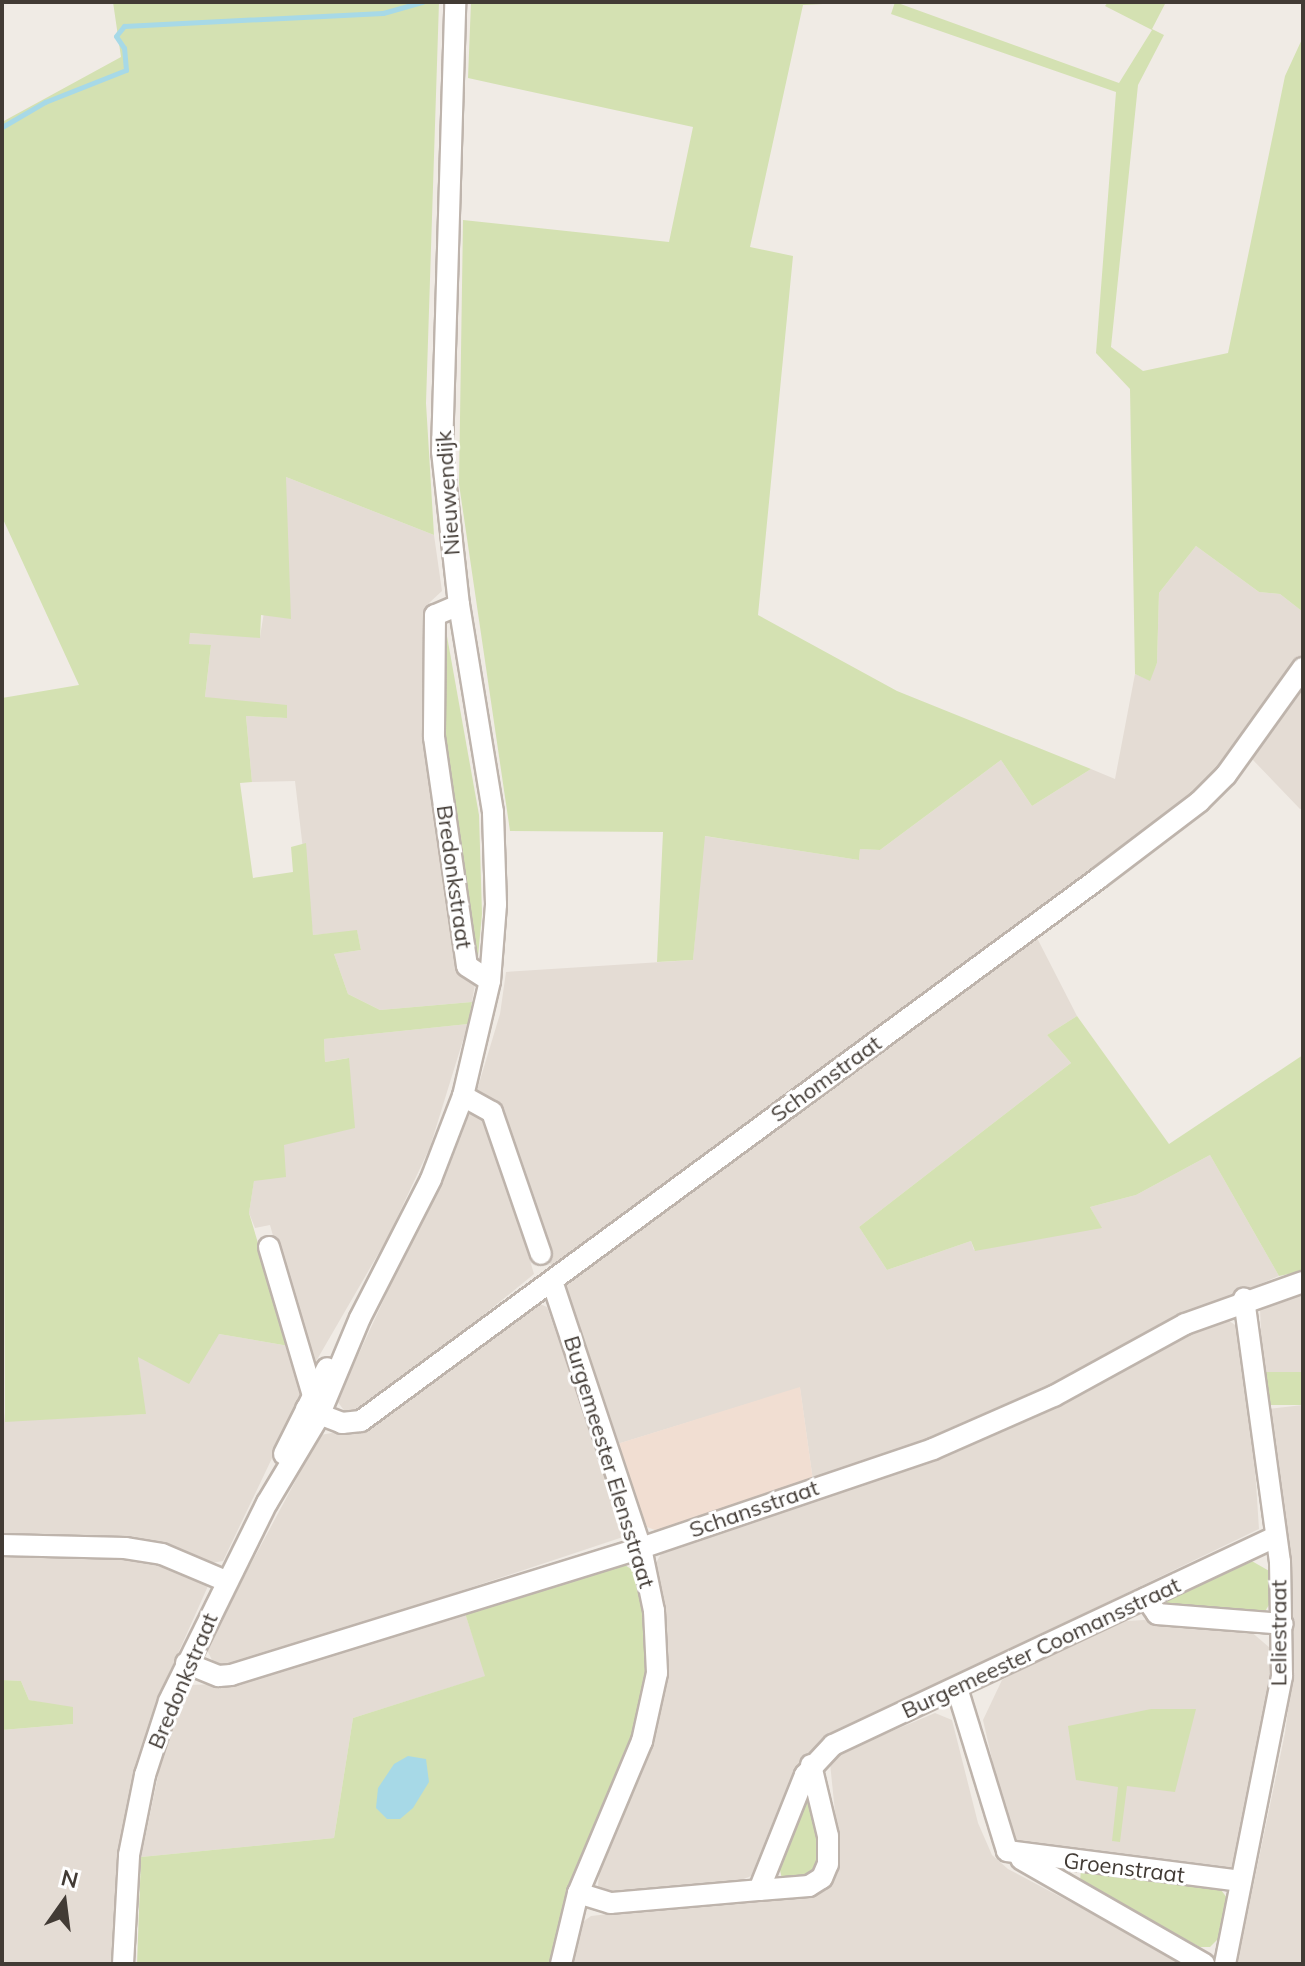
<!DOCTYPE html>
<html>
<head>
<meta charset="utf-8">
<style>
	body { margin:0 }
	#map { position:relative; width:1305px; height:1966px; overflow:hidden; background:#f0ebe5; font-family:Mulish,sans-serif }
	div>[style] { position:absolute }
	.residential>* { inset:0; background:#e4dcd4 }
	.commercial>* { inset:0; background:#f1ded2 }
	.green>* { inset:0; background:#d4e1b2; transform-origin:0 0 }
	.water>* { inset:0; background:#a7d9e7 }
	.stream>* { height:5px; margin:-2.5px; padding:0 2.5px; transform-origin:2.5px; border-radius:2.5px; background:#a7d9e7 }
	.roads { filter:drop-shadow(2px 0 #beb4ac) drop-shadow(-2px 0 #beb4ac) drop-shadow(0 2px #beb4ac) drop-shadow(0 -2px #beb4ac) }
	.minor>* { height:20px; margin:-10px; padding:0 10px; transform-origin:10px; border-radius:10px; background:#fff }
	span { translate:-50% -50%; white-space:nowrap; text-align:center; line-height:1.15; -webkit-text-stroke:6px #fff; paint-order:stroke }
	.street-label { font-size:22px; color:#423b35 }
	.frame { position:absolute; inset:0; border:4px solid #423b35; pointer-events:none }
	.north { position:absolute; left:24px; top:1862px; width:80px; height:80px; -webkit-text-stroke:6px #fff; paint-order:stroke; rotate:14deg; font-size:22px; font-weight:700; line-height:32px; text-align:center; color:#423b35 }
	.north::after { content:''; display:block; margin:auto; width:28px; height:36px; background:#423b35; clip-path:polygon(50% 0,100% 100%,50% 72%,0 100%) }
</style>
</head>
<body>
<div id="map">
	<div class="residential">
		<div style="clip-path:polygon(286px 477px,434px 535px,442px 591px,429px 603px,426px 693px,469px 979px,475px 984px,472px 1002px,380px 1010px,348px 994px,334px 954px,361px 950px,357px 931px,313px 935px,295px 781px,252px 782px,246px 716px,286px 718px,205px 697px,211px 645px,189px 645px,189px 633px,260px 637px)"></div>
		<div style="clip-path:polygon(1196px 546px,1259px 592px,1280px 594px,1303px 612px,1303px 656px,1225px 763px,1192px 797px,1126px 848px,552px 1269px,497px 1110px,477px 1090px,500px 1014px,506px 972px,693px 960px,704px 836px,859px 860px,860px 849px,880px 850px,1001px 760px,1032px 806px,1091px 769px,1115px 779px,1135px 674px,1149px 680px,1157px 663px,1159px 593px)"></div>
		<div style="clip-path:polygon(1303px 677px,1303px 808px,1300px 809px,1252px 759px)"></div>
		<div style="clip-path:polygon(1035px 934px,1077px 1016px,1047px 1035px,1071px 1063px,859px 1227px,887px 1270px,971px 1241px,974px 1250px,1101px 1227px,1090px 1207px,1136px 1195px,1210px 1155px,1279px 1276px,1186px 1315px,980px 1424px,813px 1481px,800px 1388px,614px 1445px,563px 1288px,568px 1281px)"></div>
		<div style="clip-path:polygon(468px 1024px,430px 1147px,388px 1237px,311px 1370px,270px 1225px,255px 1228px,249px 1213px,254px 1180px,348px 1058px,325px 1062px,324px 1039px)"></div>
		<div style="clip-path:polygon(471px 1111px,489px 1123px,534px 1274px,365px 1412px,346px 1413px,337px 1401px)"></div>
		<div style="clip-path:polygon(1303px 1291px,1303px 1372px,1263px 1377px,1260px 1309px)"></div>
		<div style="clip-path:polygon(540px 1304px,547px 1307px,626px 1536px,232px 1667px,214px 1664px,206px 1648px,320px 1435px,367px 1427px)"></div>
		<div style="clip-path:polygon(1225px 1318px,1238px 1327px,1250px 1391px,1259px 1529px,822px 1740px,799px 1765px,754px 1875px,733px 1883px,606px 1894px,598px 1886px,600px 1860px,637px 1783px,658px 1712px,656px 1563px,663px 1550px)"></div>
		<div style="clip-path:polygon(219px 1334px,289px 1346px,305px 1389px,223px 1561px,211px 1563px,173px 1549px,2px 1535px,2px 1395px,5px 1421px,145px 1414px,138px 1357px)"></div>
		<div style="clip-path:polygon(1303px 1405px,1303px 1964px,1237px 1964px,1285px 1733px,1294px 1663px,1289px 1558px,1268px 1409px)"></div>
		<div style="clip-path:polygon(2px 1554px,127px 1556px,162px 1563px,208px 1586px,159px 1696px,135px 1770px,117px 1855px,112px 1964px,2px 1964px,2px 1730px,73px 1724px,44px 1703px,29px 1700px,21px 1681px,2px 1680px)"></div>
		<div style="clip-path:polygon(464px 1610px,486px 1676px,353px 1718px,334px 1838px,141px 1857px,162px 1757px,188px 1685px,220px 1684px)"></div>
		<div style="clip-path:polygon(1144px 1620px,1249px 1630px,1270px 1648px,1271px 1685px,1238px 1861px,1232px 1870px,1014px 1842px,1009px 1833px,983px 1720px,1002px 1680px,1111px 1622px)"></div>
		<div style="clip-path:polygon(935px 1713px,952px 1720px,978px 1823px,992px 1855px,1008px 1869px,1187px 1964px,570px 1964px,580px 1924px,591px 1916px,823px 1890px,834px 1880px,840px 1861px,830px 1763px,845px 1751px)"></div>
	</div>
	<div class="commercial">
		<div style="clip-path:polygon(800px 1387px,813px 1481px,706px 1517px,655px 1530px,647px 1527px,614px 1445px)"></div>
	</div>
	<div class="green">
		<div style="clip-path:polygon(113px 2px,439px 2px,426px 403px,434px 535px,286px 477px,291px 619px,261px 615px,260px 638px,190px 633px,189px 644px,211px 645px,205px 697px,287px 705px,287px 718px,246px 716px,252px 782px,240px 783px,253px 878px,293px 872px,291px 847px,306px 843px,313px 935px,357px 930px,361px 950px,334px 954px,348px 994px,380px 1010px,472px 1002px,468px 1024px,324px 1039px,325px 1062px,349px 1058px,355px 1128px,284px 1145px,286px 1177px,254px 1181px,249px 1213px,289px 1346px,219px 1334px,189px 1384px,138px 1357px,146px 1414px,5px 1422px,2px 698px,79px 685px,2px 517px,2px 122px,121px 57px)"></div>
		<div style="clip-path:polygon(471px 2px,863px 2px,803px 5px,750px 247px,793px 256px,758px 615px,897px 691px,1091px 769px,1032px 806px,1001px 760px,880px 850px,860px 849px,859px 860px,705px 836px,693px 960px,657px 962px,663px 832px,510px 831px,459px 484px,463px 220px,669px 242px,693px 127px,468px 78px)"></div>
		<div style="clip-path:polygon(895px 2px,1119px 83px,1152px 30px,1105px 6px,1108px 2px,1166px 2px,1152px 29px,1164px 35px,1138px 85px,1111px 347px,1143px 371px,1228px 353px,1285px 76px,1303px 37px,1303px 612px,1280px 594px,1259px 592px,1196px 546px,1159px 593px,1157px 663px,1150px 681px,1135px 674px,1130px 389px,1096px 353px,1116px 92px,891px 14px)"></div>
		<div style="clip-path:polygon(445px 625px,479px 815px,482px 914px,477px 967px,441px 757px)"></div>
		<div style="clip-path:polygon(1077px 1016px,1169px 1144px,1303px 1055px,1303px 1271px,1279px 1276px,1210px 1155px,1136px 1195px,1090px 1207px,1102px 1228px,975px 1251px,971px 1241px,887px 1270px,859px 1227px,1071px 1063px,1047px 1035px)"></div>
		<div style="left:1303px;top:1372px;width:33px;height:40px;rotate:90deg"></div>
		<div style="clip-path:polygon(1250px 1560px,1271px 1572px,1272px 1600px,1264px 1613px,1165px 1606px,1168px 1598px)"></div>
		<div style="clip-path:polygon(622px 1563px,637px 1573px,647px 1612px,649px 1668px,638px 1727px,552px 1964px,137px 1964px,141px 1857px,334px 1838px,353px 1718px,485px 1676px,464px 1610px)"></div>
		<div style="clip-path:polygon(2px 1680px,21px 1681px,29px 1700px,73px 1707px,73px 1724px,2px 1730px)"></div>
		<div style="clip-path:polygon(1151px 1709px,1196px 1709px,1175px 1792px,1127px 1786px,1120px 1842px,1112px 1841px,1118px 1787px,1076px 1780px,1068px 1726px)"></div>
		<div style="clip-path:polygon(804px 1800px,814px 1802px,821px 1864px,811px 1877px,782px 1879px,779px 1866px)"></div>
		<div style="clip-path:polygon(1081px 1868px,1216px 1883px,1230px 1902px,1224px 1933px,1210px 1947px,1200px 1947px,1080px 1883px)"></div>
	</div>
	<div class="water">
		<div style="clip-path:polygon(408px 1756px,426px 1759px,429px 1782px,413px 1808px,400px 1819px,387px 1819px,376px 1808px,378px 1788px,394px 1764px)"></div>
	</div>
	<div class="stream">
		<div style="left:2px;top:127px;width:50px;rotate:-30.2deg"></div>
		<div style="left:45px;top:102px;width:87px;rotate:-21.6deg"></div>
		<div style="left:126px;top:70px;width:22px;rotate:-95deg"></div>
		<div style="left:124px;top:48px;width:14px;rotate:-124deg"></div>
		<div style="left:116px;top:36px;width:13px;rotate:-51deg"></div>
		<div style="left:124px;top:26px;width:259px;rotate:-2.9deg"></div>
		<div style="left:383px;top:13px;width:41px;rotate:-15.8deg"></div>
	</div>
	<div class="roads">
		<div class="minor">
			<div style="left:459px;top:605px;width:26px;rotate:157deg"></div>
			<div style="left:435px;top:615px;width:122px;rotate:90.5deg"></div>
			<div style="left:434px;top:737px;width:231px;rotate:81.8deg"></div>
			<div style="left:467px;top:966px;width:27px;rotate:33deg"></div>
			<div style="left:463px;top:1096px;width:33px;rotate:29deg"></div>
			<div style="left:492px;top:1112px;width:150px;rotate:71deg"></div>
			<div style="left:269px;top:1247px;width:155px;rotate:73.5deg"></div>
			<div style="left:552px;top:1281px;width:281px;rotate:71.6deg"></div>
			<div style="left:641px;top:1548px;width:64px;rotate:78.3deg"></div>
			<div style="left:654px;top:1611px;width:62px;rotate:87.2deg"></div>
			<div style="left:657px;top:1673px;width:70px;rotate:102.4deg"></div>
			<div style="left:642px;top:1741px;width:165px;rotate:112.8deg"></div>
			<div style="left:578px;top:1893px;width:73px;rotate:103.5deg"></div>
			<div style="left:306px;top:1409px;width:39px;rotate:21deg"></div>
			<div style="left:342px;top:1423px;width:19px;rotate:-6deg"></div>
			<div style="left:361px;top:1421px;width:916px;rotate:-36.34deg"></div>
			<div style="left:1099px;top:878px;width:126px;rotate:-37.2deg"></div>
			<div style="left:1199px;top:802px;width:38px;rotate:-45deg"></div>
			<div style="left:1226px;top:775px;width:132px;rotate:-54.3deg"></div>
			<div style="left:284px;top:1454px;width:96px;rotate:-63.4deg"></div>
			<div style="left:2px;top:1545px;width:123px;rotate:1.4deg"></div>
			<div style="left:125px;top:1548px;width:37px;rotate:9deg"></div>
			<div style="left:162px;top:1554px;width:69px;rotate:22.9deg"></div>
			<div style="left:1146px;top:1598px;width:19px;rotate:55deg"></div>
			<div style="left:1157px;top:1614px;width:126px;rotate:4.5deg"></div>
			<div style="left:186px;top:1663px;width:35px;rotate:22deg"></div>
			<div style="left:219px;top:1676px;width:12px;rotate:-5deg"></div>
			<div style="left:231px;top:1675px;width:429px;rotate:-17.2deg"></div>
			<div style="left:641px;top:1548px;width:308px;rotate:-18.7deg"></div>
			<div style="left:933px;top:1449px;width:132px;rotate:-23.7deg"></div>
			<div style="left:1054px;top:1396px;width:149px;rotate:-28.8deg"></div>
			<div style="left:1185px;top:1324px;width:125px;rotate:-19.6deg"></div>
			<div style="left:957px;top:1688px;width:170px;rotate:72.9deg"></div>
			<div style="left:1007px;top:1851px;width:236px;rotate:7.3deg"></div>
			<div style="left:1021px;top:1859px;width:211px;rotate:29.8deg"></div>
			<div style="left:759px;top:1890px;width:50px;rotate:-4.6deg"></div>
			<div style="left:809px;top:1886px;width:15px;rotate:-32deg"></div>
			<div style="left:822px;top:1878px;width:15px;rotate:-67deg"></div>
			<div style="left:828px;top:1864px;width:28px;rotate:-90deg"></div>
			<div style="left:828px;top:1836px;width:73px;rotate:-103.5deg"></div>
			<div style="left:578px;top:1893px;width:34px;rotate:17deg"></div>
			<div style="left:611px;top:1903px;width:149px;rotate:-5deg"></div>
			<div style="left:759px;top:1890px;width:124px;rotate:-68.2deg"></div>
			<div style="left:805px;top:1775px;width:41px;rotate:-47deg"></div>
			<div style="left:833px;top:1745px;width:488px;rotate:-25.2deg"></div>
			<div style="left:123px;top:1964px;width:109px;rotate:-86.8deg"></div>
			<div style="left:129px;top:1855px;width:82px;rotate:-78.7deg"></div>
			<div style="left:145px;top:1775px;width:78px;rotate:-72deg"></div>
			<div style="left:169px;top:1701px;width:221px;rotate:-63.7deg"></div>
			<div style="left:267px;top:1503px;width:101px;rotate:-59.1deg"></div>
			<div style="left:319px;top:1416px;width:106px;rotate:-67.3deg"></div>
			<div style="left:360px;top:1318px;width:156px;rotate:-62.9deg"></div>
			<div style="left:431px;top:1179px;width:89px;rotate:-68.9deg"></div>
			<div style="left:463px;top:1096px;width:118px;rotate:-76.8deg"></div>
			<div style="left:490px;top:981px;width:77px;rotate:-85.5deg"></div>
			<div style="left:496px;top:904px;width:92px;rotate:-91.9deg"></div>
			<div style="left:493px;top:812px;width:210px;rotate:-99.3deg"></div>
			<div style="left:459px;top:605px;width:155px;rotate:-96.3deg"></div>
			<div style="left:442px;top:451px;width:449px;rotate:-88.3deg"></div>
			<div style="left:1225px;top:1964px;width:294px;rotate:-78.8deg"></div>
			<div style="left:1282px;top:1676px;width:114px;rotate:-91deg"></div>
			<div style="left:1280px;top:1562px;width:266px;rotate:-97.8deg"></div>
		</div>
	</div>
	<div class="street-label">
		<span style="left:448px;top:493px;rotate:-94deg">Nieuwendijk</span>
		<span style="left:454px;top:877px;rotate:82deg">Bredonkstraat</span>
		<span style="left:826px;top:1079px;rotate:-36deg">Schomstraat</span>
		<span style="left:609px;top:1462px;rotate:73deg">Burgemeester Elensstraat</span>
		<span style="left:754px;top:1509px;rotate:-19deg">Schansstraat</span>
		<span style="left:1279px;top:1633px;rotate:-90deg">Leliestraat</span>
		<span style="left:1041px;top:1648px;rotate:-25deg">Burgemeester Coomansstraat</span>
		<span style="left:183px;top:1681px;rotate:-67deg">Bredonkstraat</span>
		<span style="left:1124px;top:1868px;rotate:7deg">Groenstraat</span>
	</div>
	<div class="frame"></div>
	<div class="north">N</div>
</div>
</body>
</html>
